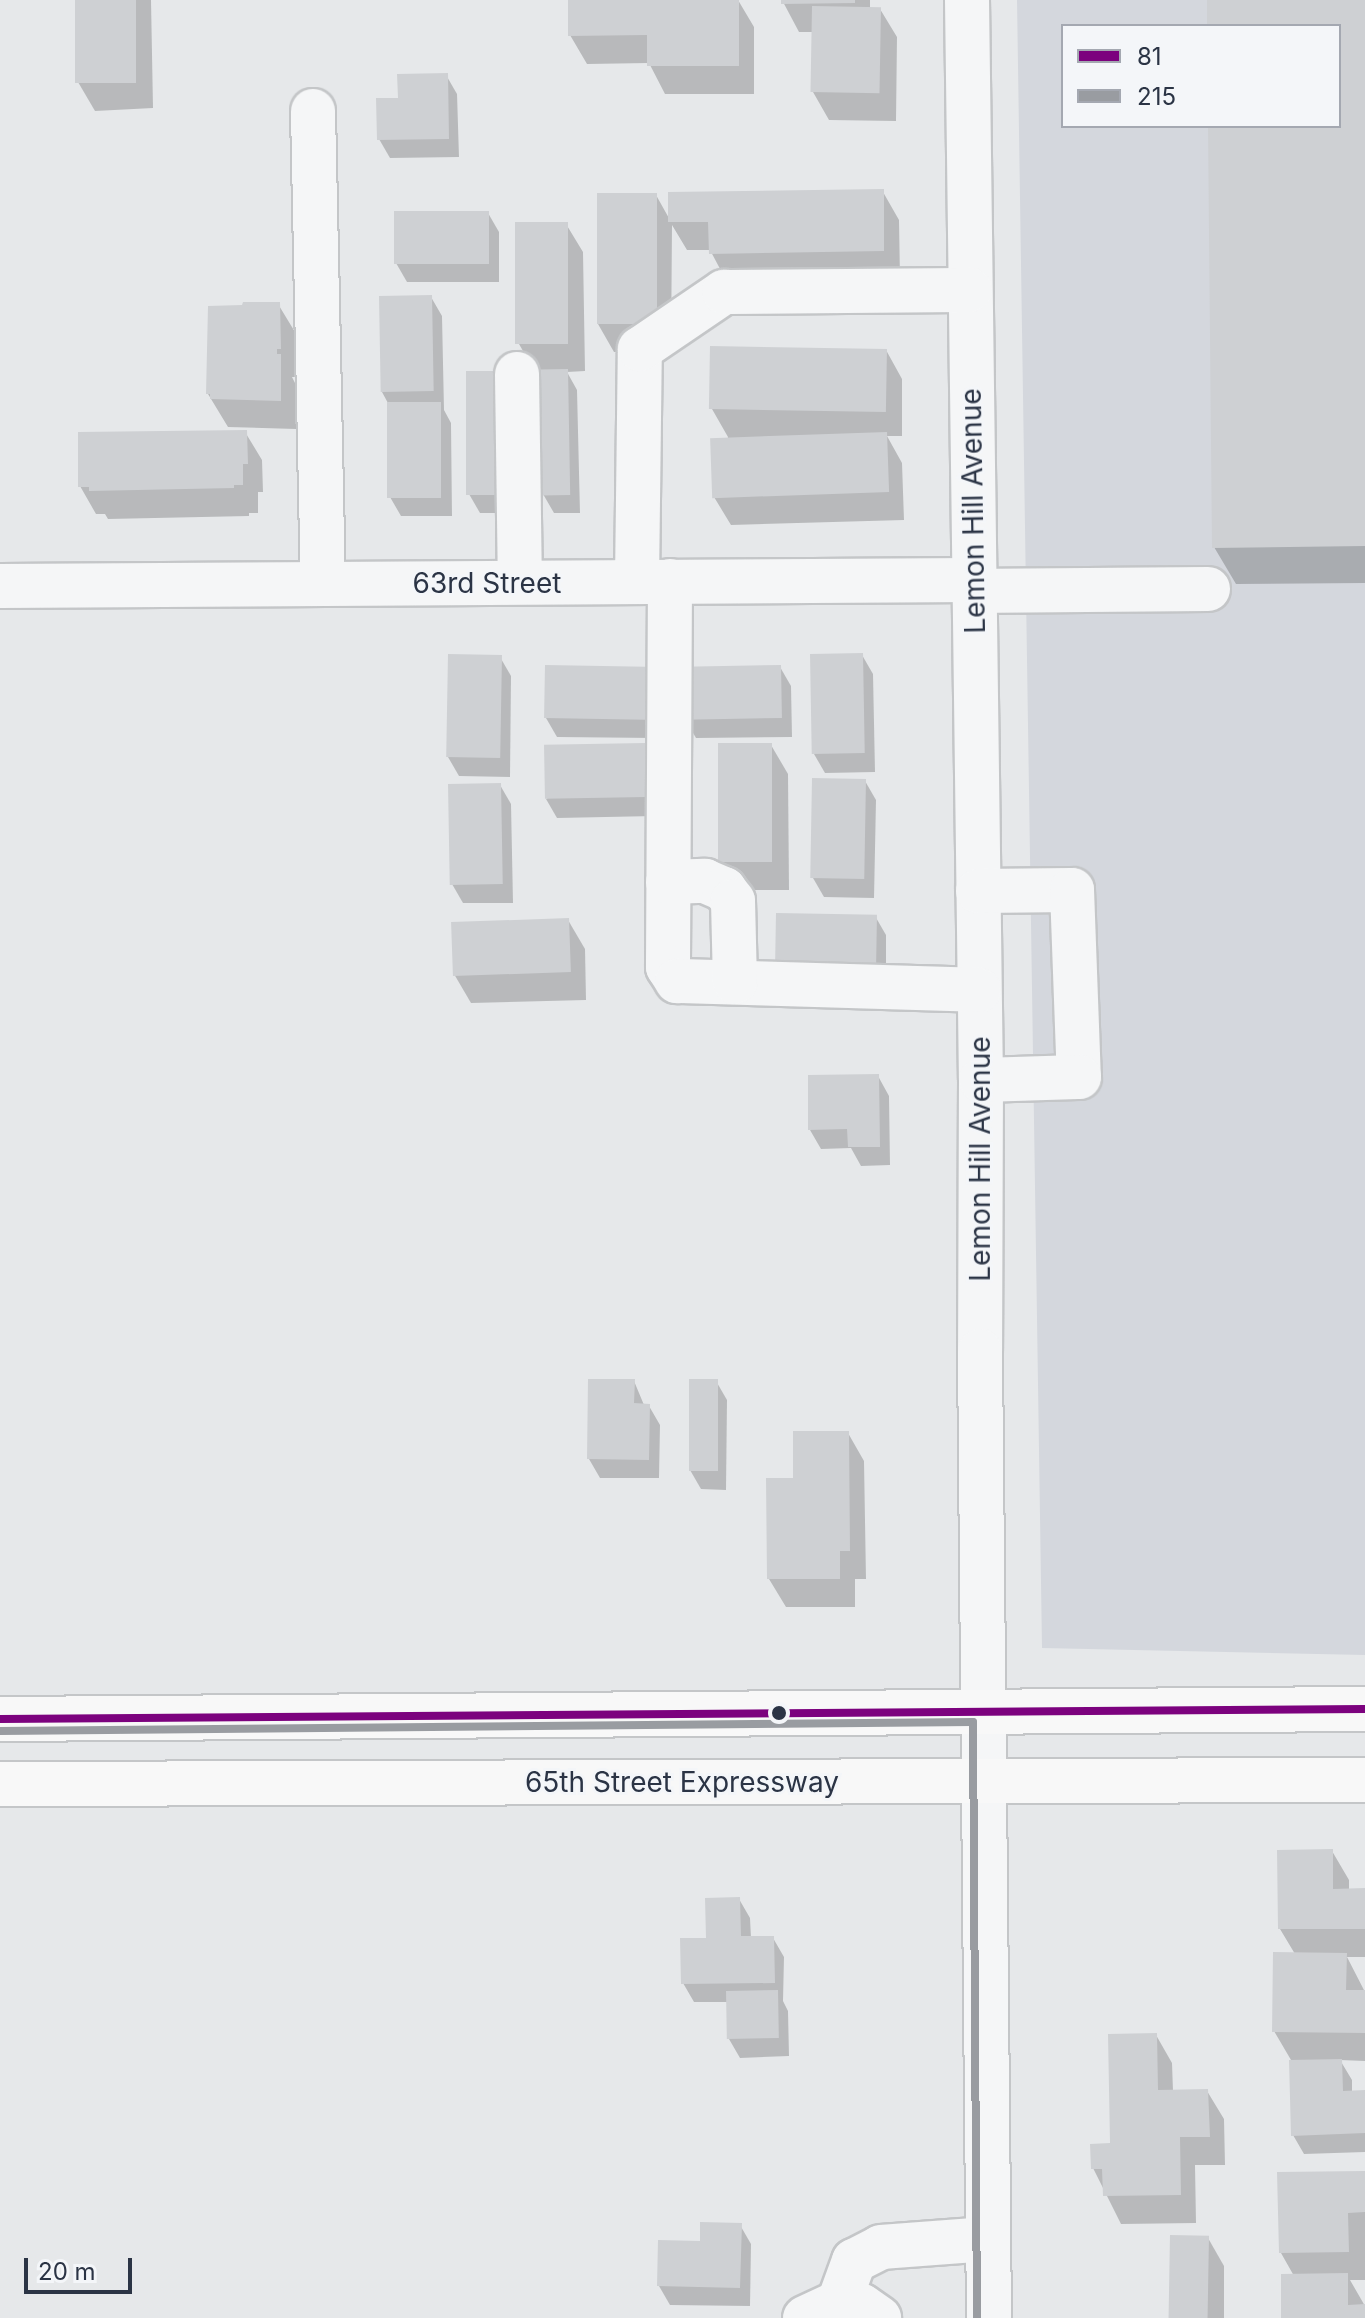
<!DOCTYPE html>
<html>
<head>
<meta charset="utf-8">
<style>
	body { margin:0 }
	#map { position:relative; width:1365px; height:2318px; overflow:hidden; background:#e6e8ea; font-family:Inter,sans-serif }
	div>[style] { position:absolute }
	.built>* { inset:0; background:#d4d7dd }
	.shadow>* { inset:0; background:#0003 }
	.building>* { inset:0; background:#ced0d3; transform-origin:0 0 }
	.roads { filter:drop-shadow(2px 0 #c4c6c8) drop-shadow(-2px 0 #c4c6c8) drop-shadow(0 2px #c4c6c8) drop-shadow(0 -2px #c4c6c8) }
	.minor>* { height:44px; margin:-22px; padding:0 22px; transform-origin:22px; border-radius:22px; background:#f5f6f7 }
	.major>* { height:44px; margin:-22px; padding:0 22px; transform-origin:22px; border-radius:22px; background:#f8f8f8 }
	.bus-1>* { height:8px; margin:-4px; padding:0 4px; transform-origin:4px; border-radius:4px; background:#7c027e }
	.bus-2>* { height:8px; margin:-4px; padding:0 4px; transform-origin:4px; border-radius:4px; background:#999ca1 }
	.dots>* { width:22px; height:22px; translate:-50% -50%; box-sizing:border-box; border:4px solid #f4f6f9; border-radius:50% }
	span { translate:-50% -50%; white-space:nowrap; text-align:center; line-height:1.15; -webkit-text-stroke:6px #f4f6f9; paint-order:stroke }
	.street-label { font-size:28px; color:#2b3445 }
	.legend { position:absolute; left:1061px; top:24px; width:280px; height:104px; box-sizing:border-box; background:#f4f6f9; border:2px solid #a4a8b1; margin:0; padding:10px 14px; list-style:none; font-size:24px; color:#2b3445 }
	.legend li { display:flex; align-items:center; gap:16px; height:40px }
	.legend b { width:40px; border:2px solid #a4a8b1 }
	.scale { position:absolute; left:24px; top:2258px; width:108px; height:36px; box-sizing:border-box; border:4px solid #2b3445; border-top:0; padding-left:10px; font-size:24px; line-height:28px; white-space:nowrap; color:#2b3445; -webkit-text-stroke:6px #f4f6f9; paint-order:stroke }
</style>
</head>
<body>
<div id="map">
	<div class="built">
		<div style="clip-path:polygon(evenodd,1017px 0,1365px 0,1365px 1655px,1042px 1648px,1017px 0,1063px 26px,1339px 26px,1339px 126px,1063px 126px,1063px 26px)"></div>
	</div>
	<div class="shadow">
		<div style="clip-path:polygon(77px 0,151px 0,153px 108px,95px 111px,78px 82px)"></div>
		<div style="clip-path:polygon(570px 0,738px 0,754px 27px,754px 94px,665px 94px,649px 63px,587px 64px,570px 35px)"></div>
		<div style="clip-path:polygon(782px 0,870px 0,870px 8px,880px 9px,897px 37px,896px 121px,829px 120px,813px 92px,813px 32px,799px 32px)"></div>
		<div style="clip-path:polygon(1209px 0,1365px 0,1365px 583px,1236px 584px,1214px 547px,1210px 126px,1339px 126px,1339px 26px,1209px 26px)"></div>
		<div style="clip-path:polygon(446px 75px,457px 94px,459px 157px,390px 158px,379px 139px,400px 100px)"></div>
		<div style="clip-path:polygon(883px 192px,899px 220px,900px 279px,727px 282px,710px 250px,687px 250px,672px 225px,671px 353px,614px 352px,598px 324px,656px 195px,670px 220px)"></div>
		<div style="clip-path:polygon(488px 213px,499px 232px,499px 282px,407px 282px,396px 263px)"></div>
		<div style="clip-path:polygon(566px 224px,583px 252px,585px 371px,567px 372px,577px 390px,580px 513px,554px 513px,543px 494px,541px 372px,535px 372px,519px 344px)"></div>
		<div style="clip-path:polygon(431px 297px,442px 316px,444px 410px,451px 423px,452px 516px,401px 516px,390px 497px,389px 405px,382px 392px)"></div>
		<div style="clip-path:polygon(278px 304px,295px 332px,296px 377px,292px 377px,296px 385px,296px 429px,228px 427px,208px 394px)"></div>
		<div style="clip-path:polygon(886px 350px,902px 379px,902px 436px,887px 436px,902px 463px,904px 520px,731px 525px,714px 497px,728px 437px,712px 409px)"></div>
		<div style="clip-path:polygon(468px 373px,507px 513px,480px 513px,469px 494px)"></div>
		<div style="clip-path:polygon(245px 432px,262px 460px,263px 492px,258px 492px,258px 513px,249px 513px,249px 516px,108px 519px,105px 514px,96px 514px,80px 486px)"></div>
		<div style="clip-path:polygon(862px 655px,873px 674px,875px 772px,825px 773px,814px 754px)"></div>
		<div style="clip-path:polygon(500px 657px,511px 676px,510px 777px,459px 776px,448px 757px)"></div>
		<div style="clip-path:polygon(780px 667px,791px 686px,792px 737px,696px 738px,685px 719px)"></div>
		<div style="clip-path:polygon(645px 669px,656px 688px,655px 738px,557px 737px,546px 718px)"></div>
		<div style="clip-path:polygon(644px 745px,655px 764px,655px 816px,557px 818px,546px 799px)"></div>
		<div style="clip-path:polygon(771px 745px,788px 774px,789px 890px,738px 890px,721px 862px)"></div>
		<div style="clip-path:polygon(865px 781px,876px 800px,874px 898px,824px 897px,813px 878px)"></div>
		<div style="clip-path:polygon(500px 785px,511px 804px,513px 903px,463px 903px,452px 884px)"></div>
		<div style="clip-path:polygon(875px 916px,886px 935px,886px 988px,789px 987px)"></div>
		<div style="clip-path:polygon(568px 920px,585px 949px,586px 1000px,471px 1003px,454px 974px)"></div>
		<div style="clip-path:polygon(878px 1076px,889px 1096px,890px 1165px,861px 1166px,851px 1148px,821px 1149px,810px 1130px)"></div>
		<div style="clip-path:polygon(634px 1381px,644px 1405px,649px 1406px,660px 1425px,659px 1478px,600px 1478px,589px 1459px)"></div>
		<div style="clip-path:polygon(716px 1381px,727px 1400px,726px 1490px,701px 1489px,690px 1470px)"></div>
		<div style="clip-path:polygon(848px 1433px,864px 1461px,866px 1579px,855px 1579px,855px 1607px,786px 1607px,769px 1579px,795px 1480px)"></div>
		<div style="clip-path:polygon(1332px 1851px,1349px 1880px,1349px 1890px,1365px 1890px,1365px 1957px,1347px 1957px,1365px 1992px,1365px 2061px,1340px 2060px,1352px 2080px,1352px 2093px,1365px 2092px,1365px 2152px,1304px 2154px,1293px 2135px,1291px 2060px,1274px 2031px,1295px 1954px,1280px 1929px)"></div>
		<div style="clip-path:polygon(739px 1899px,750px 1918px,751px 1938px,773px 1938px,784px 1957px,783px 2001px,788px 2011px,789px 2056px,740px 2058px,729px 2039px,728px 2002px,694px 2002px,683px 1983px,708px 1940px)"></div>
		<div style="clip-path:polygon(1156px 2035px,1172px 2063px,1173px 2091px,1207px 2091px,1224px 2119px,1225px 2165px,1195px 2165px,1196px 2223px,1121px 2224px,1093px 2168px,1112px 2145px)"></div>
		<div style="clip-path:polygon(1365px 2173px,1365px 2280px,1350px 2280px,1365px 2306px,1365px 2318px,1283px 2318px,1294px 2276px,1281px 2253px)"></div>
		<div style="clip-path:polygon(740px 2225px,751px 2244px,750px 2306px,670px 2305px,659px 2286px,702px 2243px)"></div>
		<div style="clip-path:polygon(1208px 2238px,1224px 2266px,1224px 2318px,1171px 2318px)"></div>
	</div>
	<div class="building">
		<div style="left:75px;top:0;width:61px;height:83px"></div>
		<div style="clip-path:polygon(568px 0,739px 0,739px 66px,647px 66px,647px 35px,568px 36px)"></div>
		<div style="clip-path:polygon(781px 0,855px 0,855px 3px,781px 4px)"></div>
		<div style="clip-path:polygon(1207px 0,1365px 0,1365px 546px,1212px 548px,1208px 126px,1339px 126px,1339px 26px,1207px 26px)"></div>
		<div style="left:812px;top:6px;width:69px;height:86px;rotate:1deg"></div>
		<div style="clip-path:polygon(448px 73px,449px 139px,377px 140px,376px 98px,398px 98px,397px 74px)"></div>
		<div style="clip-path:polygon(884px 189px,884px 251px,709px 254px,708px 222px,668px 222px,668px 192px)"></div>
		<div style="left:597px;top:193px;width:60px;height:131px"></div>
		<div style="left:394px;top:211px;width:95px;height:53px"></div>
		<div style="left:515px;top:222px;width:53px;height:122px"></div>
		<div style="left:432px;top:295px;width:96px;height:53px;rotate:89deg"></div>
		<div style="clip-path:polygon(243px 302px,280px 302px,281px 349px,277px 349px,277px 354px,281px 354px,281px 401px,210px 399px,210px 394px,206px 394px,208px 306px,242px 305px)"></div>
		<div style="left:710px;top:346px;width:177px;height:63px;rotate:1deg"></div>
		<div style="left:568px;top:369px;width:126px;height:29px;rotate:89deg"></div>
		<div style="left:466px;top:371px;width:30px;height:124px"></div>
		<div style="left:387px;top:402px;width:54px;height:96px"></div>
		<div style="clip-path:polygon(247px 430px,248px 464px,243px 464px,243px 485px,234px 485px,234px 488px,89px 491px,89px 487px,78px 487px,78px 432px)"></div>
		<div style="left:887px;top:432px;width:60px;height:177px;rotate:88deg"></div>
		<div style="left:863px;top:653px;width:100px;height:53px;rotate:89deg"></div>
		<div style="left:448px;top:654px;width:54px;height:103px;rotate:1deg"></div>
		<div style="left:545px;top:665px;width:101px;height:53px;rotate:1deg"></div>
		<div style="left:781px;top:665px;width:53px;height:98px;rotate:89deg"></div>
		<div style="left:645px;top:743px;width:54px;height:101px;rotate:89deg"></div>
		<div style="left:718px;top:743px;width:54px;height:119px"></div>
		<div style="left:812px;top:778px;width:54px;height:100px;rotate:1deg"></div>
		<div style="left:501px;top:783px;width:101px;height:53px;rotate:89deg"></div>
		<div style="left:776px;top:913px;width:101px;height:56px;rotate:1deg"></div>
		<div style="left:569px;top:918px;width:54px;height:118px;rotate:88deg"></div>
		<div style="clip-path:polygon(879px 1074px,880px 1147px,848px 1147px,847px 1129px,808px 1130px,808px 1075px)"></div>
		<div style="clip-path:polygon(588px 1379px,635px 1379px,634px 1403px,650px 1404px,649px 1460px,587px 1459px)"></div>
		<div style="left:689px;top:1379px;width:29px;height:92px"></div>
		<div style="clip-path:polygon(793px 1431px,849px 1431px,850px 1551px,840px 1551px,840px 1579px,767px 1579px,766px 1478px,793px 1478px)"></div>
		<div style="clip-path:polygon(1333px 1849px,1333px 1889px,1365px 1888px,1365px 1929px,1278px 1929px,1277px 1850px)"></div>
		<div style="clip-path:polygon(740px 1897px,741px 1936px,774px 1936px,775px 1983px,681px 1984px,680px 1938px,706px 1938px,705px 1898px)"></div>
		<div style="clip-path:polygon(1273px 1952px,1347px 1953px,1346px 1990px,1365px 1990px,1365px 2033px,1272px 2032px)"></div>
		<div style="left:778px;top:1990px;width:48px;height:52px;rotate:89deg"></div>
		<div style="clip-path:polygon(1157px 2033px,1158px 2090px,1208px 2089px,1210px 2137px,1180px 2137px,1181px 2195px,1103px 2196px,1102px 2169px,1091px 2169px,1090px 2144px,1110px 2143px,1108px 2034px)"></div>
		<div style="clip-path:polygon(1342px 2059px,1343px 2091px,1365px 2090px,1365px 2133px,1291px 2136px,1289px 2060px)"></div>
		<div style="clip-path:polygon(1365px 2171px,1365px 2212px,1348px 2213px,1349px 2252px,1279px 2253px,1277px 2172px)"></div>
		<div style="clip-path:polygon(700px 2222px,742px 2223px,740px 2288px,657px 2286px,658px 2240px,700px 2241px)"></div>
		<div style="left:1170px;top:2235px;width:39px;height:83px;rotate:1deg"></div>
		<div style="clip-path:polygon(1348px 2273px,1348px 2305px,1365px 2304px,1365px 2318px,1281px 2318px,1281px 2274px)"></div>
	</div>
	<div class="roads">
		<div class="minor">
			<div style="left:967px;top:0;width:1080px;rotate:89.26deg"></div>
			<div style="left:981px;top:1080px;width:271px;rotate:90.2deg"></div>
			<div style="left:980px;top:1351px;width:967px;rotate:89.47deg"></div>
			<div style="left:313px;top:111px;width:473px;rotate:88.8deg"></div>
			<div style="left:517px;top:374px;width:208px;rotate:89.2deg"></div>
			<div style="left:670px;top:581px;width:386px;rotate:90.3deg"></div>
			<div style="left:668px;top:967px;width:17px;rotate:57deg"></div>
			<div style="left:677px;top:981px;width:302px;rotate:1.7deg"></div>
			<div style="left:637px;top:582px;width:233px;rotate:-89.3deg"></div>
			<div style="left:640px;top:349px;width:102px;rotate:-34.2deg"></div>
			<div style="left:724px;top:292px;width:246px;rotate:-0.5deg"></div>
			<div style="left:0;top:586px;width:974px;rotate:-0.35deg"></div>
			<div style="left:974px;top:591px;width:234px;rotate:-0.5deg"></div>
			<div style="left:668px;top:882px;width:37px;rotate:-2deg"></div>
			<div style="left:705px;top:881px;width:21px;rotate:23deg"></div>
			<div style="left:724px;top:889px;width:15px;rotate:53deg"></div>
			<div style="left:733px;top:901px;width:81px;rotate:88.6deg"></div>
			<div style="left:978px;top:891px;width:94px;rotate:-0.6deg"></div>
			<div style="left:1072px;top:890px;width:187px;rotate:87.9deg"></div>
			<div style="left:1079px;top:1077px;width:98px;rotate:178.2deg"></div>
			<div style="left:839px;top:2302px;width:44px;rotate:-69.9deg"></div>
			<div style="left:854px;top:2261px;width:30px;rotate:-27deg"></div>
			<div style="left:881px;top:2247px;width:107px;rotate:-4.3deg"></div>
			<div style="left:805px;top:2318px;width:38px;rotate:-25deg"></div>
			<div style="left:839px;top:2302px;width:23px;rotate:10deg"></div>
			<div style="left:862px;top:2306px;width:21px;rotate:35deg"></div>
		</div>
		<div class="major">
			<div style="left:0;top:1719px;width:1365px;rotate:-0.42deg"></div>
			<div style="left:0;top:1784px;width:1365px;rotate:-0.17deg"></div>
		</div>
	</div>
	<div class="bus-1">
		<div style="left:0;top:1719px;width:1365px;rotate:-0.42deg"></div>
	</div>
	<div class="bus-2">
		<div style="left:0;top:1731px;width:973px;rotate:-0.53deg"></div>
		<div style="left:973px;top:1722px;width:596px;rotate:89.62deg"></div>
	</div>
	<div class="dots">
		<div style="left:779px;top:1713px;background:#2b3445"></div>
	</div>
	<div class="street-label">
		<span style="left:973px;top:511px;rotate:-91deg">Lemon Hill Avenue</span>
		<span style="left:487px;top:583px">63rd Street</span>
		<span style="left:980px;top:1159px;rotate:-90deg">Lemon Hill Avenue</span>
		<span style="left:682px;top:1782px">65th Street Expressway</span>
	</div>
	<ul class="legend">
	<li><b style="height:10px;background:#7c027e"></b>81</li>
	<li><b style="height:10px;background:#999ca1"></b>215</li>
	</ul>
	<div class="scale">20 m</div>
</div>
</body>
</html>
